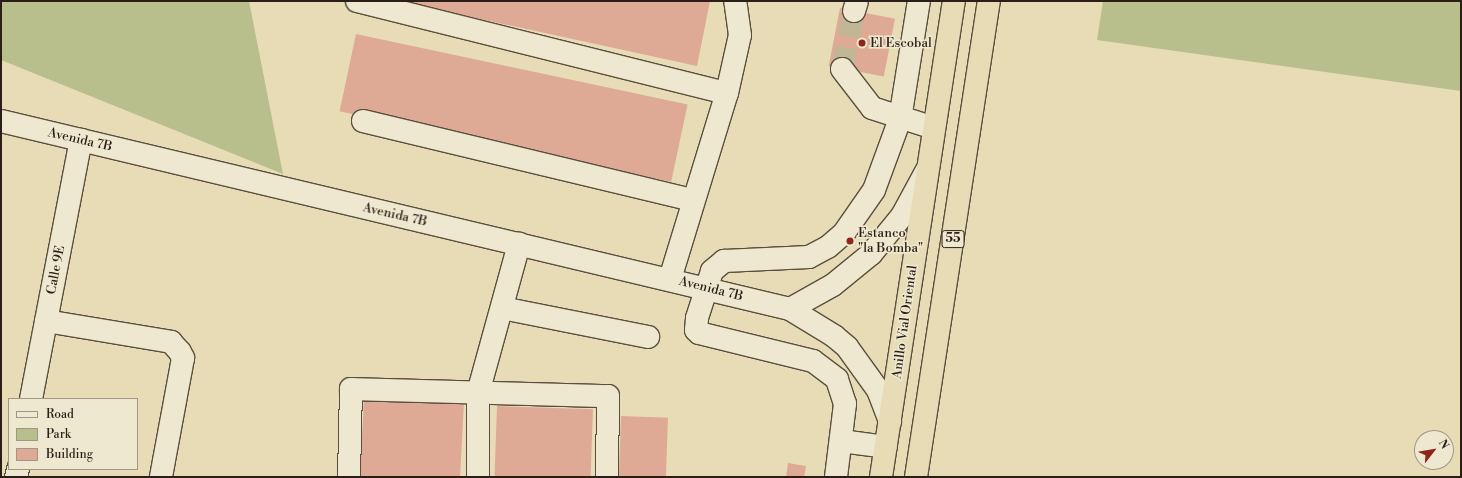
<!DOCTYPE html>
<html>
<head>
<meta charset="utf-8">
<style>
	body { margin:0 }
	#map { position:relative; width:1462px; height:478px; overflow:hidden; background:#e7dcb6; font-family:"Libre Bodoni",serif }
	div>[style] { position:absolute }
	.green>* { inset:0; background:#b9bf8c }
	.building>* { inset:0; background:#deaa95; transform-origin:0 0 }
	.minor-tunnel>* { height:22px; margin-top:-11px; transform-origin:0; background:repeating-linear-gradient(90deg,#c1b696 0 22px,transparent 0 33px) }
	.roads { filter:drop-shadow(1px 0 #5a4e3e) drop-shadow(-1px 0 #5a4e3e) drop-shadow(0 1px #5a4e3e) drop-shadow(0 -1px #5a4e3e) }
	.minor>* { height:22px; margin:-11px; padding:0 11px; transform-origin:11px; border-radius:11px; background:#efe8d0 }
	.highway>* { height:22px; margin:-11px; padding:0 11px; transform-origin:11px; border-radius:11px; background:#e7dcb6 }
	.dots>* { width:11px; height:11px; translate:-50% -50%; box-sizing:border-box; border:2px solid #efe8d0; border-radius:50% }
	span { translate:-50% -50%; white-space:nowrap; text-align:center; line-height:1.15; -webkit-text-stroke:3px #efe8d0; paint-order:stroke }
	.shield-label span { padding:1px 3px; background:#efe8d0; border:1px solid; border-radius:3px; -webkit-text-stroke-width:0 }
	.shield-label { font-size:12px; color:#2b1e16; font-weight:700 }
	.poi-label { font-size:13px; color:#2b1e16 }
	.left { translate:0 -50%; text-align:left }
	.street-label { font-size:13px; color:#2b1e16 }
	.frame { position:absolute; inset:0; border:2px solid #2b1e16; pointer-events:none }
	.legend { position:absolute; left:8px; top:398px; width:130px; height:72px; box-sizing:border-box; background:#efe8d0; border:1px solid #a19786; margin:0; padding:5px 7px; list-style:none; font-size:12px; color:#2b1e16 }
	.legend li { display:flex; align-items:center; gap:8px; height:20px }
	.legend b { width:20px; border:1px solid #a19786 }
	.north { position:absolute; left:1414px; top:430px; width:40px; height:40px; box-sizing:border-box; background:#efe8d0; border:1px solid #a19786; border-radius:50%; rotate:59deg; font-size:11px; font-weight:700; line-height:16px; text-align:center; color:#2b1e16 }
	.north::after { content:''; display:block; margin:auto; width:14px; height:18px; background:#8f2418; clip-path:polygon(50% 0,100% 100%,50% 72%,0 100%) }
</style>
</head>
<body>
<div id="map">
	<div class="green">
		<div style="clip-path:polygon(1px 1px,249px 1px,283px 174px,1px 60px)"></div>
		<div style="clip-path:polygon(1103px 1px,1461px 1px,1461px 91px,1097px 40px)"></div>
	</div>
	<div class="building">
		<div style="clip-path:polygon(397px 1px,710px 1px,697px 66px)"></div>
		<div style="left:840px;top:8px;width:56px;height:59px;rotate:11deg"></div>
		<div style="left:356px;top:34px;width:339px;height:79px;rotate:12deg"></div>
		<div style="left:364px;top:399px;width:100px;height:78px;rotate:3deg"></div>
		<div style="left:497px;top:406px;width:96px;height:71px;rotate:2deg"></div>
		<div style="left:621px;top:416px;width:47px;height:61px;rotate:2deg"></div>
		<div style="clip-path:polygon(788px 463px,806px 466px,804px 477px,786px 477px)"></div>
	</div>
	<div class="minor-tunnel">
		<div style="left:842px;top:69px;width:59px;rotate:-78.3deg"></div>
	</div>
	<div class="roads">
		<div class="minor">
			<div style="left:357px;top:1px;width:381px;rotate:14deg"></div>
			<div style="left:854px;top:11px;width:10px;rotate:-73deg"></div>
			<div style="left:842px;top:69px;width:49px;rotate:52.4deg"></div>
			<div style="left:872px;top:108px;width:65px;rotate:17.9deg"></div>
			<div style="left:1px;top:121px;width:811px;rotate:13.4deg"></div>
			<div style="left:790px;top:309px;width:52px;rotate:31.5deg"></div>
			<div style="left:834px;top:336px;width:17px;rotate:40deg"></div>
			<div style="left:847px;top:347px;width:53px;rotate:54.2deg"></div>
			<div style="left:878px;top:390px;width:34px;rotate:69deg"></div>
			<div style="left:363px;top:121px;width:338px;rotate:13.5deg"></div>
			<div style="left:670px;top:279px;width:195px;rotate:-73deg"></div>
			<div style="left:727px;top:93px;width:59px;rotate:-77.4deg"></div>
			<div style="left:740px;top:35px;width:34px;rotate:-98deg"></div>
			<div style="left:502px;top:308px;width:149px;rotate:11.2deg"></div>
			<div style="left:790px;top:309px;width:49px;rotate:-29.2deg"></div>
			<div style="left:833px;top:285px;width:49px;rotate:-39.2deg"></div>
			<div style="left:871px;top:254px;width:49px;rotate:-50.8deg"></div>
			<div style="left:902px;top:216px;width:52px;rotate:-61.5deg"></div>
			<div style="left:46px;top:321px;width:127px;rotate:9.5deg"></div>
			<div style="left:171px;top:342px;width:13px;rotate:48deg"></div>
			<div style="left:180px;top:352px;width:7px;rotate:63deg"></div>
			<div style="left:183px;top:358px;width:121px;rotate:100.5deg"></div>
			<div style="left:31px;top:399px;width:264px;rotate:-79.1deg"></div>
			<div style="left:841px;top:441px;width:45px;rotate:7.6deg"></div>
			<div style="left:16px;top:477px;width:8px;rotate:-76deg"></div>
			<div style="left:349px;top:477px;width:88px;rotate:-88.7deg"></div>
			<div style="left:351px;top:389px;width:257px;rotate:1.6deg"></div>
			<div style="left:608px;top:396px;width:81px;rotate:90.7deg"></div>
			<div style="left:478px;top:477px;width:84px;rotate:-90deg"></div>
			<div style="left:478px;top:393px;width:155px;rotate:-74.6deg"></div>
			<div style="left:836px;top:477px;width:74px;rotate:-83deg"></div>
			<div style="left:845px;top:404px;width:26px;rotate:-108deg"></div>
			<div style="left:837px;top:379px;width:30px;rotate:-143deg"></div>
			<div style="left:813px;top:361px;width:117px;rotate:-166.2deg"></div>
			<div style="left:699px;top:333px;width:4px;rotate:-135deg"></div>
			<div style="left:696px;top:330px;width:12px;rotate:-85deg"></div>
			<div style="left:697px;top:318px;width:49px;rotate:-72.3deg"></div>
			<div style="left:712px;top:271px;width:16px;rotate:-40deg"></div>
			<div style="left:724px;top:261px;width:85px;rotate:-2.7deg"></div>
			<div style="left:809px;top:257px;width:21px;rotate:-28deg"></div>
			<div style="left:828px;top:247px;width:21px;rotate:-41deg"></div>
			<div style="left:844px;top:233px;width:52px;rotate:-55.1deg"></div>
			<div style="left:874px;top:190px;width:76px;rotate:-69.9deg"></div>
			<div style="left:900px;top:119px;width:120px;rotate:-80.9deg"></div>
		</div>
		<div class="highway">
			<div style="left:881px;top:477px;width:482px;rotate:-81.3deg"></div>
			<div style="left:916px;top:477px;width:482px;rotate:-81.3deg"></div>
		</div>
	</div>
	<div class="dots">
		<div style="left:862px;top:43px;background:#8f2418"></div>
		<div style="left:850px;top:241px;background:#8f2418"></div>
	</div>
	<div class="shield-label">
		<span style="left:953px;top:239px">55</span>
	</div>
	<div class="poi-label">
		<span class="left" style="left:870px;top:43px">El Escobal</span>
		<span class="left" style="left:858px;top:241px">Estanco<br>"la Bomba"</span>
	</div>
	<div class="street-label">
		<span style="left:80px;top:140px;rotate:13deg">Avenida 7B</span>
		<span style="left:395px;top:215px;rotate:13deg">Avenida 7B</span>
		<span style="left:56px;top:270px;rotate:-79deg">Calle 9E</span>
		<span style="left:711px;top:289px;rotate:14deg">Avenida 7B</span>
		<span style="left:905px;top:322px;rotate:-82deg">Anillo Vial Oriental</span>
	</div>
	<div class="frame"></div>
	<ul class="legend">
	<li><b style="height:5px;background:#efe8d0"></b>Road</li>
	<li><b style="height:11px;background:#b9bf8c"></b>Park</li>
	<li><b style="height:11px;background:#deaa95"></b>Building</li>
	</ul>
	<div class="north">N</div>
</div>
</body>
</html>
